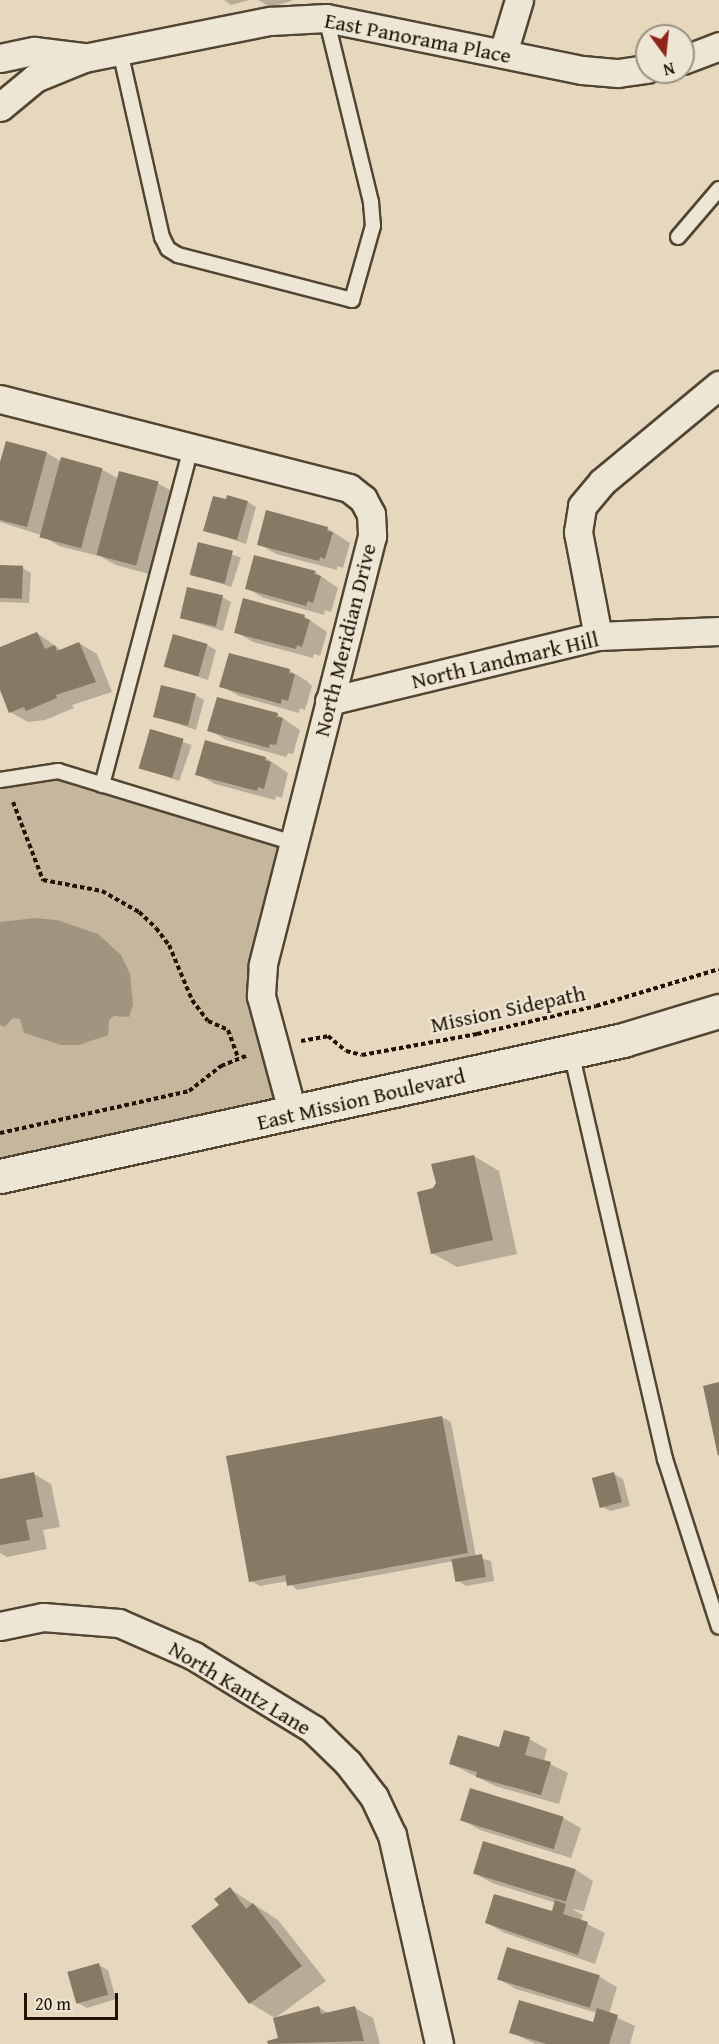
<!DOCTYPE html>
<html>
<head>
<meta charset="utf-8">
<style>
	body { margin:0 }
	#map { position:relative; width:719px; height:2044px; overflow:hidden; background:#e5d8be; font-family:"Gentium Book Plus",serif }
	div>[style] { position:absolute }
	.green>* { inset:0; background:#c4b79e }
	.water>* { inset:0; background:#a2957f }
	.shadow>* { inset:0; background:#0003; transform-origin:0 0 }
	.building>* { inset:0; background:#877a65; transform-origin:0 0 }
	.path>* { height:4px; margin-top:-2px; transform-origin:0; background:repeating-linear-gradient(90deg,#211404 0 4.5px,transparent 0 7.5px) }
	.roads { filter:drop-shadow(2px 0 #524532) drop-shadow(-2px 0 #524532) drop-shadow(0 2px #524532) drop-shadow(0 -2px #524532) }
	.service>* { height:14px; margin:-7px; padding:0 7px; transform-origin:7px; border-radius:7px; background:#eee6d5 }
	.minor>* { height:27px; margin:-13.5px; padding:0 13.5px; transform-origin:13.5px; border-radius:13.5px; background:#eee6d5 }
	.secondary>* { height:33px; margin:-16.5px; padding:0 16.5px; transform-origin:16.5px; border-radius:16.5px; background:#eee6d5 }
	span { translate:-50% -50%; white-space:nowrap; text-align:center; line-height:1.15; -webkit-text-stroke:4.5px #eee6d5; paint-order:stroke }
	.street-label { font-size:22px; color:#211404 }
	.north { position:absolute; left:635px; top:24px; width:60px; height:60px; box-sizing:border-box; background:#eee6d5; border:2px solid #9c9281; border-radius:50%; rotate:165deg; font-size:16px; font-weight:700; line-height:24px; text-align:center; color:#211404 }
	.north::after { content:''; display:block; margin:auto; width:21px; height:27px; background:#8f2418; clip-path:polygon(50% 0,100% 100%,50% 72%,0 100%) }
	.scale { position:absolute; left:24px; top:1993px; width:94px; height:27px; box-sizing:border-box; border:3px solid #211404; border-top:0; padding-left:8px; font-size:18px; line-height:21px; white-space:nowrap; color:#211404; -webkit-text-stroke:4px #eee6d5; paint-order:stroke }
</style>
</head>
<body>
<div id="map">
	<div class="green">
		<div style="clip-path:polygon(58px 771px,293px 843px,263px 964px,293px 1115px,0 1176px,0 780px)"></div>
	</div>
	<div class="water">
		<div style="clip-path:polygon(35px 918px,57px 920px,98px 934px,121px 955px,130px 974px,133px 1005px,129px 1017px,114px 1016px,109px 1020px,108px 1035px,79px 1045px,61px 1045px,24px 1033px,20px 1019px,13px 1018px,5px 1027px,0 1025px,0 922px)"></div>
	</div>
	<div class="shadow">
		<div style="clip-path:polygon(224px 0,250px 0,231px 5px)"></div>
		<div style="clip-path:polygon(258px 0,291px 0,292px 1px,270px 7px)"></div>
		<div style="clip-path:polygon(47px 453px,62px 462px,103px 470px,119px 479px,120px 473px,159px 484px,177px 494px,156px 576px,116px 565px,99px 556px,59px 546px,41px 535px,0 522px,0 467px)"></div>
		<div style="clip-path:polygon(248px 502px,256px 507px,246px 544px,205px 530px)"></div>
		<div style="clip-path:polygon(327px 528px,350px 543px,343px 568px,337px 566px,337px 570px,276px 554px,259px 544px)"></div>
		<div style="left:199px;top:544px;width:44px;height:31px;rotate:18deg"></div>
		<div style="clip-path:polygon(0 566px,22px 568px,31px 573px,29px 603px,0 602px)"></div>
		<div style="clip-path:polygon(315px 572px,338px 588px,331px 612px,325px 610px,324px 615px,264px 598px,246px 588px)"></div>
		<div style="clip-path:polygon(222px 597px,231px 602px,223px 631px,181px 618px)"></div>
		<div style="clip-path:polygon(304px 616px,327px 632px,320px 656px,314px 654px,313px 658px,253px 642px,236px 632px)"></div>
		<div style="clip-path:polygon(37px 633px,61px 650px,79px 643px,97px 654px,112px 692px,72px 705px,74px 708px,45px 720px,28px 722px,10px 712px,0 686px,0 648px)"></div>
		<div style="clip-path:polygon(207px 645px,216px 650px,208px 680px,166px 666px)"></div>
		<div style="clip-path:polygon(230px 654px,290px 671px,307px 681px,312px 686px,305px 710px,300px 708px,299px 713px,239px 696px,221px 686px)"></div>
		<div style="clip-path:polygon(195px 695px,204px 700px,196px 730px,154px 716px)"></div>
		<div style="clip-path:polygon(277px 714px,300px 730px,293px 754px,288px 753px,286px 757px,226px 740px,209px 730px)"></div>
		<div style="left:151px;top:731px;width:43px;height:38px;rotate:19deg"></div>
		<div style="clip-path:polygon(266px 758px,288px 773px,282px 798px,276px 796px,275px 800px,215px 784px,197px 774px)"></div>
		<div style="clip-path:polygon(474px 1156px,499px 1171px,517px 1254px,457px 1267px,432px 1253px,434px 1189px)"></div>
		<div style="clip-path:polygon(442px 1417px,451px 1422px,476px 1557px,491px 1561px,494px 1581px,466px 1586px,458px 1581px,454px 1561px,297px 1590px,288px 1581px,260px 1586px,251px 1581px)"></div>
		<div style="clip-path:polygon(34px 1474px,51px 1484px,60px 1527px,43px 1530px,47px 1549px,7px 1557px,0 1553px,0 1481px)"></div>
		<div style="clip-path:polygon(614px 1474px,623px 1479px,630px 1506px,610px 1511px,601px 1506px)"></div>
		<div style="clip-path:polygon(529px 1739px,547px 1749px,544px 1761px,568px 1773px,559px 1804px,495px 1786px,451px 1764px)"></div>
		<div style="clip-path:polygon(563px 1818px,581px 1828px,571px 1858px,480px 1830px,462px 1820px)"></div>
		<div style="clip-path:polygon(484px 1843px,576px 1870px,593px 1881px,584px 1911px,572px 1909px,583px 1915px,581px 1921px,605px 1933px,595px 1964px,505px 1933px,487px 1923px,553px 1913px,556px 1903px,492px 1883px,474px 1873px)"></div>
		<div style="clip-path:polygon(230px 1889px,278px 1920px,326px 1981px,275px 2018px,250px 2003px,221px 1906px)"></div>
		<div style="clip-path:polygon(508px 1949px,600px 1977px,617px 1987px,609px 2014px,635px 2026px,630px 2044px,535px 2044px,511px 2032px,594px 2024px,597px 2013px,516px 1989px,499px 1979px)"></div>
		<div style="clip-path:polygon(99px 1965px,108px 1970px,116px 1999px,87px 2008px,78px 2003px)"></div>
		<div style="clip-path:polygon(318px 2007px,330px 2014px,355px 2008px,373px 2018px,380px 2044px,270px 2044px)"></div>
	</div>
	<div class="building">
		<div style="clip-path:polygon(6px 441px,47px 452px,27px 527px,0 520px,0 462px)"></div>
		<div style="left:61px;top:457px;width:43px;height:83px;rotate:15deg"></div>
		<div style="left:119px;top:471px;width:41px;height:87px;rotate:15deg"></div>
		<div style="clip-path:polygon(227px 495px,248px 501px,237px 540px,203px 531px,213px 496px,226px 499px)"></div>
		<div style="clip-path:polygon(266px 510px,328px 527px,327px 531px,333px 532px,325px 559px,320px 557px,319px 561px,257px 545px)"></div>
		<div style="left:198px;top:542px;width:36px;height:34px;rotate:14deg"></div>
		<div style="clip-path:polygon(254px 555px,316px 571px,314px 574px,321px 576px,313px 603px,308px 601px,306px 606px,245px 589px)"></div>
		<div style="left:0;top:565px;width:23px;height:33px;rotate:2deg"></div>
		<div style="left:187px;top:587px;width:37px;height:32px;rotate:13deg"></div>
		<div style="clip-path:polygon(243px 598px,305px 615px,304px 618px,310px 620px,302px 647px,297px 645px,296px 649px,234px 633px)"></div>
		<div style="clip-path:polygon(37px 632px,45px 649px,55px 645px,57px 651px,79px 642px,96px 682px,56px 695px,57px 698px,26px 711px,24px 707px,9px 713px,0 690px,0 647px)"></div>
		<div style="left:173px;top:634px;width:36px;height:34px;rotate:16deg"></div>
		<div style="clip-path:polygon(229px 653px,290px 669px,289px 673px,295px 674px,288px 701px,282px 699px,281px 704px,219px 687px)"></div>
		<div style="left:161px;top:685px;width:36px;height:33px;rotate:14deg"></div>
		<div style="clip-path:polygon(217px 697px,278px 713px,277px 717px,283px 718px,276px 745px,270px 744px,269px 748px,207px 731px)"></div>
		<div style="left:150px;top:729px;width:35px;height:41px;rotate:16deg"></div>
		<div style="clip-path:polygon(205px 740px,266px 757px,265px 760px,271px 762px,264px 789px,258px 787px,257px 791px,195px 775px)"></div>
		<div style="clip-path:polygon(474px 1155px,493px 1240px,431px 1254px,417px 1192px,433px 1188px,436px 1183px,431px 1164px)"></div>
		<div style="clip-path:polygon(719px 1382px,719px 1455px,718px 1456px,703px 1386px)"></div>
		<div style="clip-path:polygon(442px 1416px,468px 1553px,287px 1586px,285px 1575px,249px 1582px,226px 1456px)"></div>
		<div style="clip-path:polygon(34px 1472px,43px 1517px,26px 1520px,30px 1540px,0 1545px,0 1479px)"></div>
		<div style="left:614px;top:1472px;width:31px;height:23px;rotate:75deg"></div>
		<div style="left:482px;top:1554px;width:23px;height:31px;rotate:80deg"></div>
		<div style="clip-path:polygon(504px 1730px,530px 1737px,525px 1755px,551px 1762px,541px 1795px,476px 1777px,477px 1772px,449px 1764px,458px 1735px,499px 1747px)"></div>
		<div style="left:470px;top:1788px;width:98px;height:34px;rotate:17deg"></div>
		<div style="left:483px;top:1841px;width:97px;height:34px;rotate:17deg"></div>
		<div style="clip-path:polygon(230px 1887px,246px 1909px,253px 1903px,302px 1966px,249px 2004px,191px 1926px,219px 1905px,214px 1899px)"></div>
		<div style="clip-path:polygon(494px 1894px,552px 1911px,555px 1900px,566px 1904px,563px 1914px,588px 1922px,578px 1955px,485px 1923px)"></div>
		<div style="left:507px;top:1947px;width:97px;height:34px;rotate:17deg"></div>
		<div style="left:99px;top:1963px;width:33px;height:33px;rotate:74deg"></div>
		<div style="clip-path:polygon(519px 2000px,593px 2022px,597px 2008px,618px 2015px,609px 2044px,547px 2044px,509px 2033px)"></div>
		<div style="clip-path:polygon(319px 2006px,321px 2014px,355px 2006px,364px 2041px,268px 2044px,267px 2041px,278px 2038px,273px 2018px)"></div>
	</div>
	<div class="path">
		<div style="left:13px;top:802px;width:84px;rotate:69deg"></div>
		<div style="left:43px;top:880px;width:60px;rotate:10.6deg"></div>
		<div style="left:102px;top:891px;width:43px;rotate:29.6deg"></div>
		<div style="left:139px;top:912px;width:23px;rotate:43deg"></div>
		<div style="left:156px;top:928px;width:21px;rotate:53deg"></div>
		<div style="left:169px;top:945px;width:60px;rotate:67.3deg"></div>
		<div style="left:192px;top:1000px;width:26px;rotate:53deg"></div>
		<div style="left:208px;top:1021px;width:22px;rotate:24deg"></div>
		<div style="left:228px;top:1030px;width:29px;rotate:70deg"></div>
		<div style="left:301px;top:1041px;width:27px;rotate:-10deg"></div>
		<div style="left:328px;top:1036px;width:23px;rotate:40deg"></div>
		<div style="left:346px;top:1051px;width:16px;rotate:14deg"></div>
		<div style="left:362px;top:1055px;width:117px;rotate:-10.3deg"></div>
		<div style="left:477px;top:1034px;width:122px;rotate:-13.2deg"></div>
		<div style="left:596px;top:1006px;width:128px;rotate:-16.7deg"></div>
		<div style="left:0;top:1133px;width:194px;rotate:-12.5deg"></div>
		<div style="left:189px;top:1091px;width:41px;rotate:-38deg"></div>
		<div style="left:221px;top:1066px;width:29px;rotate:-22deg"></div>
	</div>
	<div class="roads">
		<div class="service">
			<div style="left:120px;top:51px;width:191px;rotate:77.3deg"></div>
			<div style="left:162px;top:237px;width:13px;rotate:63deg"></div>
			<div style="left:168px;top:249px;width:12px;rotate:31deg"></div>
			<div style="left:178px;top:255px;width:180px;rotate:14.5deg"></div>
			<div style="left:352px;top:300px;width:77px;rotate:-74.2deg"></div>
			<div style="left:373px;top:226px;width:24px;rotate:-95deg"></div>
			<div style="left:371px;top:202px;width:189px;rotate:-103.7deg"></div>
			<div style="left:678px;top:237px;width:63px;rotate:-49.5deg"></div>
			<div style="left:0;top:780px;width:59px;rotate:-8.8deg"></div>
			<div style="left:58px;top:771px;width:246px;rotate:17deg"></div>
			<div style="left:102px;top:785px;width:349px;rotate:-75.2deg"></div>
			<div style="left:571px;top:1052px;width:418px;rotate:77deg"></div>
			<div style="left:665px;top:1459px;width:176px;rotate:72.2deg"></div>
		</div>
		<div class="minor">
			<div style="left:503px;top:53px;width:55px;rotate:-73.2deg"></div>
			<div style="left:0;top:58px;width:35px;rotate:-12deg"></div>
			<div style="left:34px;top:51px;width:49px;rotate:7deg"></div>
			<div style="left:683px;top:60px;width:39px;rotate:-21deg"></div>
			<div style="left:0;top:107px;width:45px;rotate:-39.6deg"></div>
			<div style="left:35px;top:78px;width:53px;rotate:-22.2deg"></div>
			<div style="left:84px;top:58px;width:190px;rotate:-11.3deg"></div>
			<div style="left:270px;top:21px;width:56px;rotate:-3.1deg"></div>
			<div style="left:326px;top:18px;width:261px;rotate:11.5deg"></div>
			<div style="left:582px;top:70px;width:36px;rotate:5deg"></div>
			<div style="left:618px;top:73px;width:29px;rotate:-8deg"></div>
			<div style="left:0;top:399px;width:360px;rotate:14.3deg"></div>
			<div style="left:349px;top:488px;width:18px;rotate:38deg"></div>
			<div style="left:363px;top:499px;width:17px;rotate:62deg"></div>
			<div style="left:371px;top:514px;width:22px;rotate:87deg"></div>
			<div style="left:372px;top:536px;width:443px;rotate:104.3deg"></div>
			<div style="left:263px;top:965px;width:31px;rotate:94deg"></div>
			<div style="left:261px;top:996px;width:123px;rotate:74.9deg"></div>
			<div style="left:598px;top:636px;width:106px;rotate:-100.9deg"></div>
			<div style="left:578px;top:532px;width:26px;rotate:-81deg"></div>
			<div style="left:582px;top:506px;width:31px;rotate:-50deg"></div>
			<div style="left:602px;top:482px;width:152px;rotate:-39.7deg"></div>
			<div style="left:329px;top:701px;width:277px;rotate:-13.6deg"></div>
			<div style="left:598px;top:636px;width:121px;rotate:-2.4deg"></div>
			<div style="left:0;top:1626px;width:44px;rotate:-11.8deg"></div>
			<div style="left:43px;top:1617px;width:76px;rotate:4.5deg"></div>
			<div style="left:119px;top:1623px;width:82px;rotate:23.7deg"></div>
			<div style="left:194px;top:1656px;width:140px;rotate:31.5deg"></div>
			<div style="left:313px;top:1729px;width:49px;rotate:44.2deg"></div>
			<div style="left:348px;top:1763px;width:43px;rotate:52.6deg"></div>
			<div style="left:374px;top:1797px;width:42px;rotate:64.7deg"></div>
			<div style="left:392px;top:1835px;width:214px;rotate:77.3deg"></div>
		</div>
		<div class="secondary">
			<div style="left:0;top:1176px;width:638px;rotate:-12.31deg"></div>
			<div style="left:623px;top:1040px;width:100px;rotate:-16.8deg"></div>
		</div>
	</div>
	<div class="street-label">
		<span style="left:418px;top:38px;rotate:11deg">East Panorama Place</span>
		<span style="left:345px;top:640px;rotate:-76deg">North Meridian Drive</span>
		<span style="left:505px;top:660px;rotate:-13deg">North Landmark Hill</span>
		<span style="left:508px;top:1009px;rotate:-12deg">Mission Sidepath</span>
		<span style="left:361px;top:1099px;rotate:-13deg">East Mission Boulevard</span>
		<span style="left:240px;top:1688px;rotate:31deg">North Kantz Lane</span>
	</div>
	<div class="north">N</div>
	<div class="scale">20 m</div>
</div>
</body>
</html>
